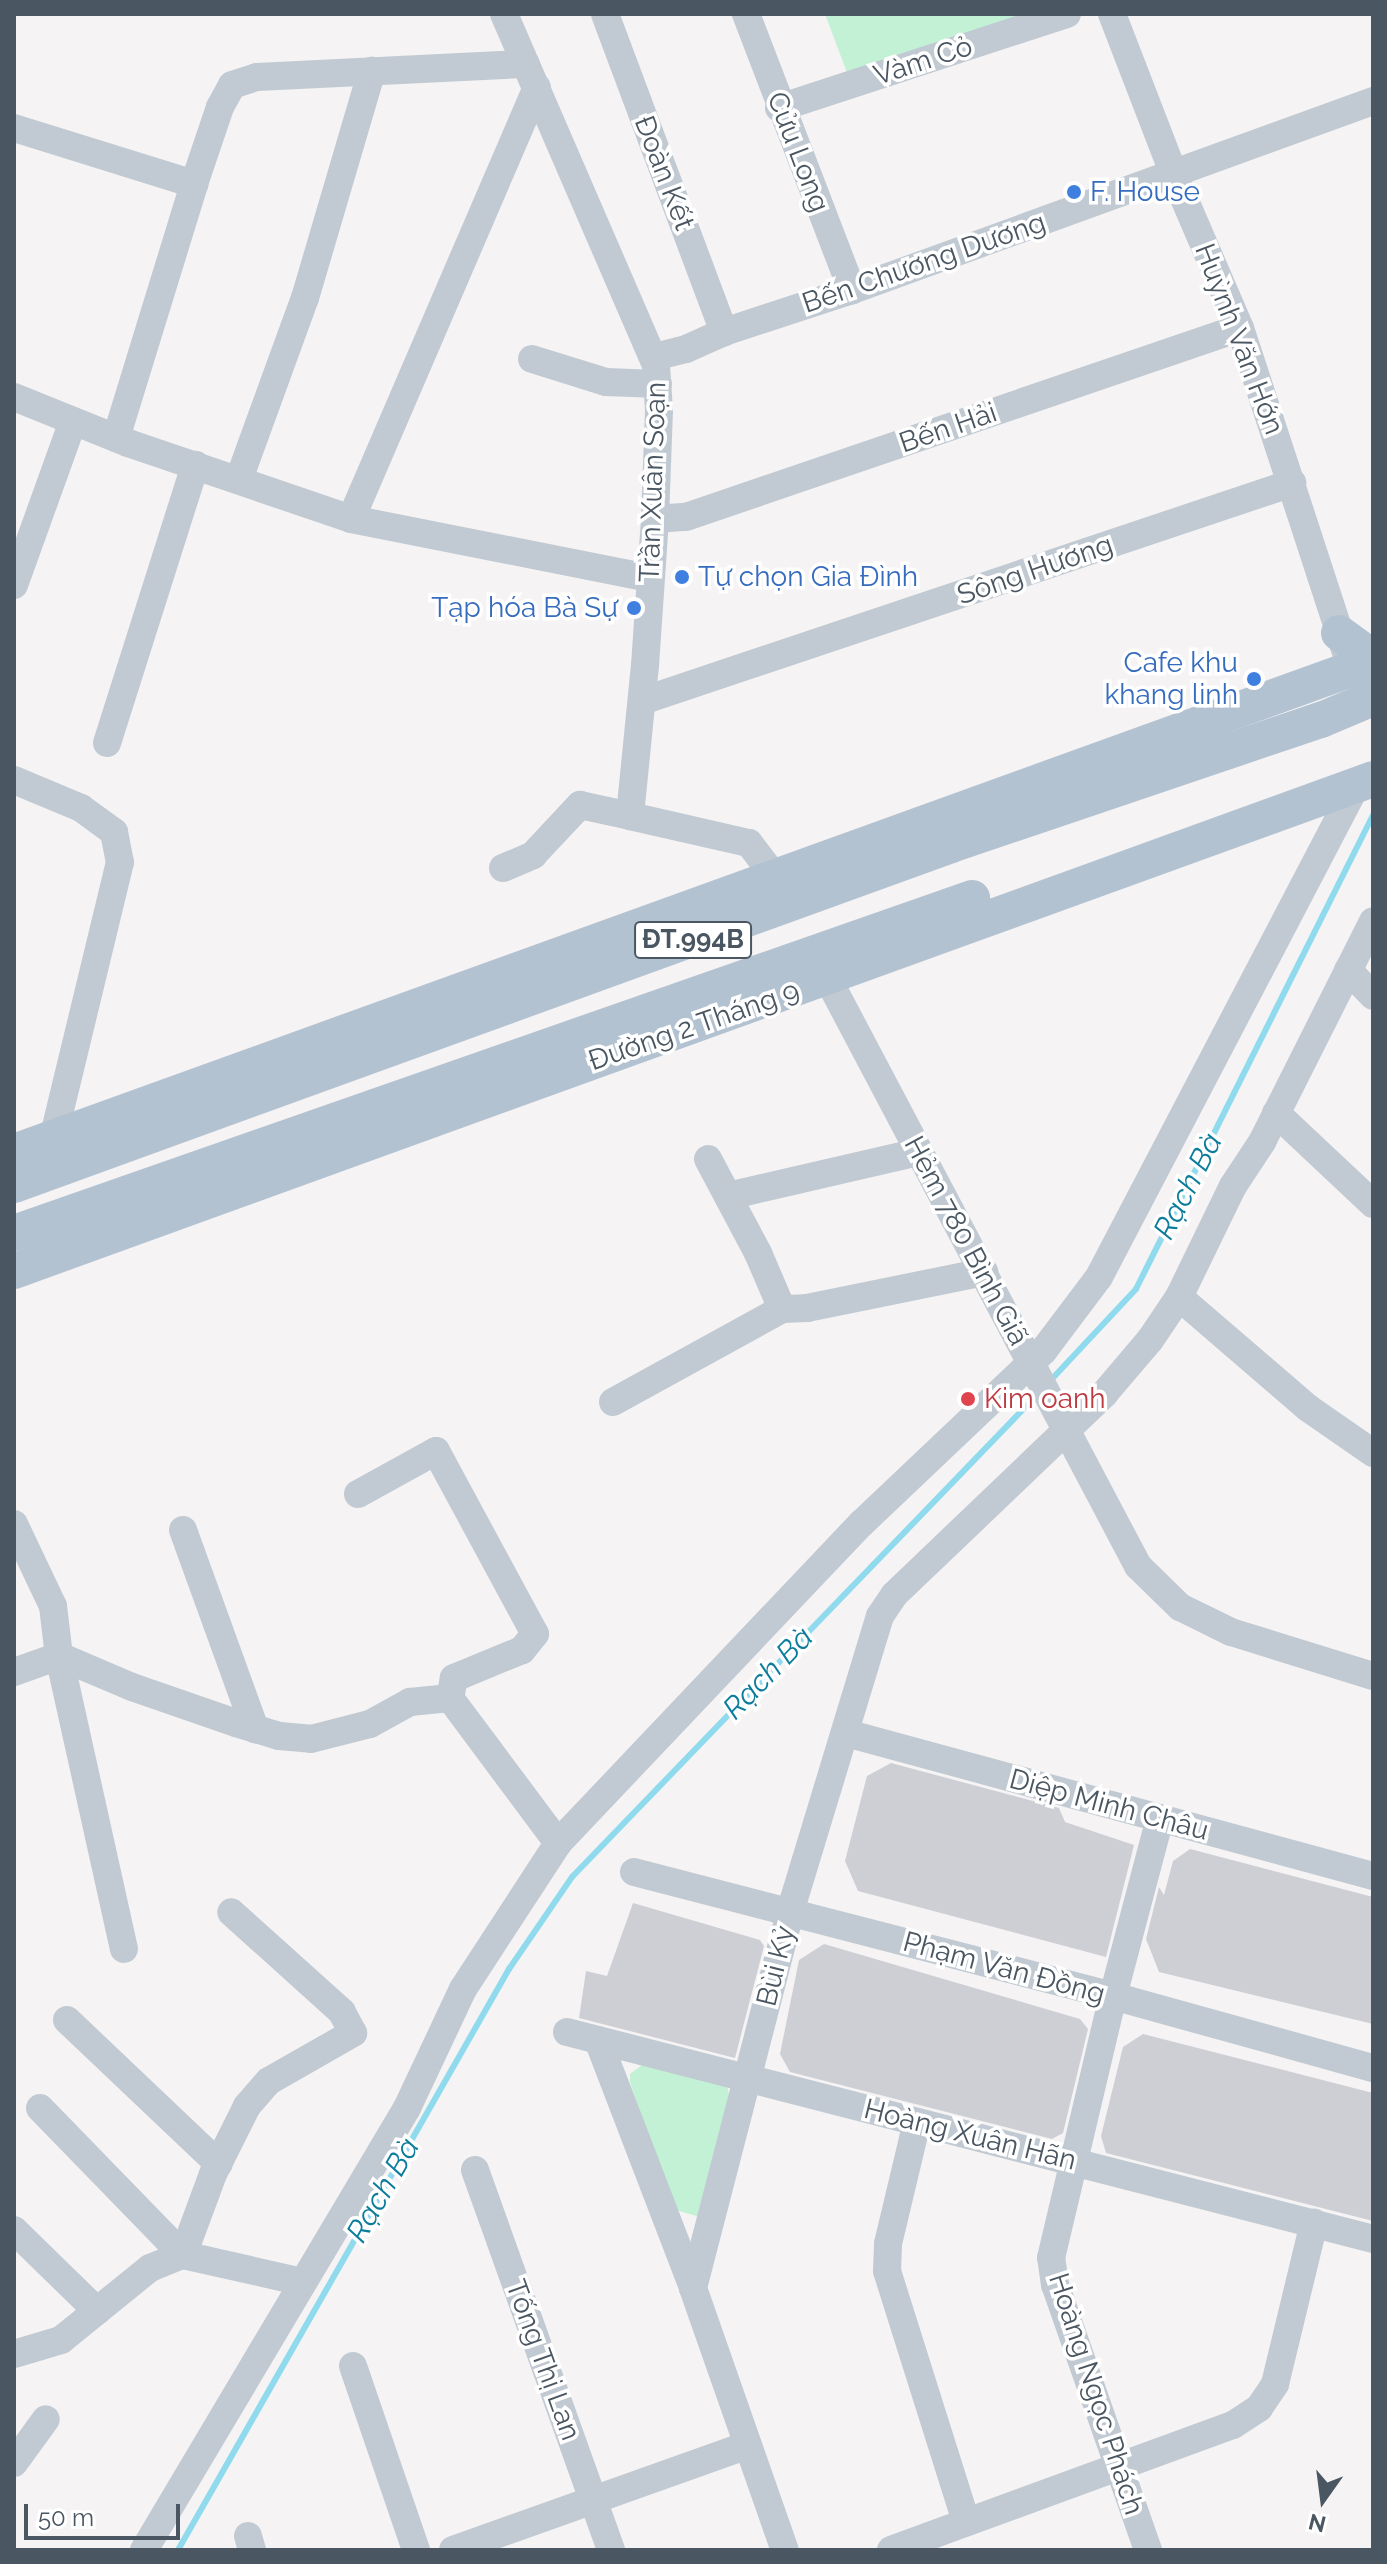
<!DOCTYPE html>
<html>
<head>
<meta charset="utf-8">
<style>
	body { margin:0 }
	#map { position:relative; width:1387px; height:2564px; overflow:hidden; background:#f5f3f3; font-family:Raleway,sans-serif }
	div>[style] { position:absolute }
	.green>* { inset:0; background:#c3f1d5 }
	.stream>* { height:6px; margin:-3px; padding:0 3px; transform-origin:3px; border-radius:3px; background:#90daee }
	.building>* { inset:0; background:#cdcfd5 }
	.minor>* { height:28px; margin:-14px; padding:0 14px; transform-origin:14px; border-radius:14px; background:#c1cad2 }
	.major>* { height:36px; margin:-18px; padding:0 18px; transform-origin:18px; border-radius:18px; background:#b3c2d1 }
	.dots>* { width:22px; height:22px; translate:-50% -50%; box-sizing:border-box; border:4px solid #fff; border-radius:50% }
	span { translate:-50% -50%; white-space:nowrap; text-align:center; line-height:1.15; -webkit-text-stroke:7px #fff; paint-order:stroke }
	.shield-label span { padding:2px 6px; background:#fff; border:2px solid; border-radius:6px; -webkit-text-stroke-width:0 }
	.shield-label { font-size:26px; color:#4a5661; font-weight:700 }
	.street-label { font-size:28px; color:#4a5661 }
	.shop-label { font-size:28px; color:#366cbe }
	.left { translate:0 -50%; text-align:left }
	.right { translate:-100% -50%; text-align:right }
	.health-label { font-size:28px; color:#be3a42 }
	.water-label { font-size:30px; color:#0c7c9b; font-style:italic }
	.frame { position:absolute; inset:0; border:16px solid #4a5661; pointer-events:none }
	.north { position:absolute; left:1283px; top:2460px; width:80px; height:80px; -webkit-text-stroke:6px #fff; paint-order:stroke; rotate:194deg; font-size:22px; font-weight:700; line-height:32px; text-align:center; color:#4a5661 }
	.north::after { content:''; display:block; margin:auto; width:28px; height:36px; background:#4a5661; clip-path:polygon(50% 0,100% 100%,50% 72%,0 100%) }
	.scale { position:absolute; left:24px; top:2504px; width:156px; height:36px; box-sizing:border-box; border:4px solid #4a5661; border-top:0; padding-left:10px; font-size:24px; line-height:28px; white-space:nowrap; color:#4a5661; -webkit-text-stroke:6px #fff; paint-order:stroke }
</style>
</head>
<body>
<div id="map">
	<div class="green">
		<div style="clip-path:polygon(825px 14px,1049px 14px,852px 86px)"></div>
		<div style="clip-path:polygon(642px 2065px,727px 2082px,730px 2103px,700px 2217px,672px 2209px,630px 2082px,630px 2074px)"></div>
	</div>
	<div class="stream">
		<div style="left:1050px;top:1381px;width:126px;rotate:-46.9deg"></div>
		<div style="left:1136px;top:1289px;width:530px;rotate:-63.43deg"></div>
		<div style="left:178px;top:2550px;width:669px;rotate:-60.33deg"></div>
		<div style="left:509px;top:1969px;width:112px;rotate:-55.6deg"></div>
		<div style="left:572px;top:1877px;width:670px;rotate:-46.03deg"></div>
	</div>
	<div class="building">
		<div style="clip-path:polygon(891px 1763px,1059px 1808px,1065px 1822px,1134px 1845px,1106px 1957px,858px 1891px,845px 1861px,867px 1776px)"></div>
		<div style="clip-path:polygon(1190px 1849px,1373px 1897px,1373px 2024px,1159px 1972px,1146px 1939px,1159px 1887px,1164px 1895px,1173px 1861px)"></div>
		<div style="clip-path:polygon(633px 1903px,760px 1940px,764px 1946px,735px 2058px,579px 2018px,586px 1971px,607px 1976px)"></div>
		<div style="clip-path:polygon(824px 1944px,1080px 2019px,1088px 2029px,1063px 2133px,1052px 2139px,790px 2072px,780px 2054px,799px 1960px)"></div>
		<div style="clip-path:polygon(1143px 2034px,1373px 2093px,1373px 2221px,1106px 2153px,1101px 2136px,1123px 2047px)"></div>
	</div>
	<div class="minor">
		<div style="left:504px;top:14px;width:383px;rotate:66.6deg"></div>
		<div style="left:656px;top:366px;width:44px;rotate:86.1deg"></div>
		<div style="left:659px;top:410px;width:109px;rotate:92.1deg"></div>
		<div style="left:655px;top:519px;width:146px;rotate:93.9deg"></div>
		<div style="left:645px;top:665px;width:152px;rotate:95.7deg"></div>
		<div style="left:630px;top:816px;width:122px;rotate:12.8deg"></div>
		<div style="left:749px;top:843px;width:43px;rotate:52.6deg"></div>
		<div style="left:605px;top:14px;width:340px;rotate:69.5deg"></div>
		<div style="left:746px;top:14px;width:296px;rotate:69deg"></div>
		<div style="left:1112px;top:14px;width:173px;rotate:68.9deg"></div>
		<div style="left:1174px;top:175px;width:167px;rotate:66.7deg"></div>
		<div style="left:1240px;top:328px;width:342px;rotate:71.9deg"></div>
		<div style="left:779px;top:108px;width:303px;rotate:-18.1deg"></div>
		<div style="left:14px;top:128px;width:189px;rotate:17.3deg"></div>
		<div style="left:654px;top:357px;width:33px;rotate:-14deg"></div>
		<div style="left:686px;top:349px;width:42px;rotate:-24.1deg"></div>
		<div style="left:724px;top:332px;width:135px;rotate:-18.2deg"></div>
		<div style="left:852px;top:290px;width:554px;rotate:-19.94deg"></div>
		<div style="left:532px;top:359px;width:77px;rotate:17.3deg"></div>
		<div style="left:606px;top:382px;width:52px;rotate:2.2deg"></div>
		<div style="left:14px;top:397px;width:123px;rotate:22deg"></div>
		<div style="left:128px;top:443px;width:236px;rotate:18.8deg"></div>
		<div style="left:351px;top:519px;width:305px;rotate:11.2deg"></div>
		<div style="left:116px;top:438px;width:266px;rotate:-72.9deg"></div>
		<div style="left:194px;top:184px;width:81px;rotate:-71.3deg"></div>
		<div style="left:220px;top:107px;width:25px;rotate:-61deg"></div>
		<div style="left:232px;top:85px;width:26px;rotate:-18deg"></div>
		<div style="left:257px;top:77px;width:269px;rotate:-2.8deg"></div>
		<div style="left:239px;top:479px;width:193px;rotate:-70deg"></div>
		<div style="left:305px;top:298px;width:237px;rotate:-73.6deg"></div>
		<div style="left:351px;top:519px;width:470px;rotate:-66.7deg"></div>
		<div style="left:655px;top:519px;width:31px;rotate:-4deg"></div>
		<div style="left:686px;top:517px;width:585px;rotate:-18.84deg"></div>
		<div style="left:14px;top:585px;width:174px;rotate:-70.2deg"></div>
		<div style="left:642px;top:701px;width:686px;rotate:-18.54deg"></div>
		<div style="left:107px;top:743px;width:292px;rotate:-72.4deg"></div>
		<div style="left:14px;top:780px;width:73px;rotate:22.7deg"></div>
		<div style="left:81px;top:808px;width:41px;rotate:36deg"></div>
		<div style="left:114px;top:832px;width:31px;rotate:79deg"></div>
		<div style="left:120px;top:862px;width:284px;rotate:103.6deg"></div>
		<div style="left:503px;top:868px;width:33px;rotate:-23deg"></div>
		<div style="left:533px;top:855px;width:69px;rotate:-46.8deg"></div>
		<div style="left:580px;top:805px;width:51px;rotate:12.4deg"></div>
		<div style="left:1348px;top:970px;width:36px;rotate:46deg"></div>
		<div style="left:828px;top:979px;width:664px;rotate:62.16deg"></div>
		<div style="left:1138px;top:1566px;width:59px;rotate:44.3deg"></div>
		<div style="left:1180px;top:1607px;width:57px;rotate:26.1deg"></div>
		<div style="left:1231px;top:1632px;width:149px;rotate:17.2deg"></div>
		<div style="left:1276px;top:1113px;width:133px;rotate:43.2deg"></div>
		<div style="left:708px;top:1159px;width:106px;rotate:62deg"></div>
		<div style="left:758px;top:1253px;width:61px;rotate:66.8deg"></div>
		<div style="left:728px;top:1196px;width:195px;rotate:-13deg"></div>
		<div style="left:1179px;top:1297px;width:170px;rotate:40.7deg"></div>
		<div style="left:1308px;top:1408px;width:79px;rotate:34.7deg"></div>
		<div style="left:613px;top:1402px;width:193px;rotate:-28.8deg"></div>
		<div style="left:782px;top:1309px;width:25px;rotate:-2deg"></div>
		<div style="left:807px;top:1308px;width:181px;rotate:-11.5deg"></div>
		<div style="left:358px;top:1494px;width:89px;rotate:-28.9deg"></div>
		<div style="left:436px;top:1451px;width:208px;rotate:61.6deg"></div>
		<div style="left:535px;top:1634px;width:21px;rotate:129deg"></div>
		<div style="left:522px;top:1650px;width:74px;rotate:157.6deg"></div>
		<div style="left:454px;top:1678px;width:20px;rotate:101deg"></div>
		<div style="left:450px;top:1698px;width:181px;rotate:53.3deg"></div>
		<div style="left:14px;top:1524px;width:91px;rotate:64.6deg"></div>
		<div style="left:53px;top:1606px;width:50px;rotate:83.2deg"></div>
		<div style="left:59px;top:1656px;width:300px;rotate:77.5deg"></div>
		<div style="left:183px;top:1530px;width:212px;rotate:70.1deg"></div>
		<div style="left:14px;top:1672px;width:48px;rotate:-19.6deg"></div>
		<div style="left:59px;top:1656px;width:79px;rotate:23deg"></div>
		<div style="left:132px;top:1687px;width:110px;rotate:19.1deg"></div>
		<div style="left:236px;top:1723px;width:45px;rotate:16.8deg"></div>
		<div style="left:279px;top:1736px;width:32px;rotate:5deg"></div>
		<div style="left:311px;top:1739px;width:61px;rotate:-14.3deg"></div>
		<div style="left:370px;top:1724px;width:46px;rotate:-28.8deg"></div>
		<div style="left:410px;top:1702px;width:40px;rotate:-5.7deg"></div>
		<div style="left:846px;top:1733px;width:546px;rotate:15.18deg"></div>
		<div style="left:634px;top:1872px;width:495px;rotate:14.5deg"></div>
		<div style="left:1113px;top:1996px;width:270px;rotate:15.5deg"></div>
		<div style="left:67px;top:2020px;width:209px;rotate:43.5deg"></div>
		<div style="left:567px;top:2032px;width:832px;rotate:14.4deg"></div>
		<div style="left:598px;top:2040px;width:266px;rotate:69deg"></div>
		<div style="left:693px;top:2288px;width:278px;rotate:70.7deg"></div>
		<div style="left:40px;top:2108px;width:205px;rotate:45.8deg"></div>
		<div style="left:183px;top:2255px;width:86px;rotate:-69.7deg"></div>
		<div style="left:213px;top:2174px;width:76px;rotate:-63.4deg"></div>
		<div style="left:247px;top:2106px;width:33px;rotate:-49deg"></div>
		<div style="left:269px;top:2081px;width:97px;rotate:-29.7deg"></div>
		<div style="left:353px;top:2033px;width:24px;rotate:-118deg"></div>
		<div style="left:342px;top:2012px;width:149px;rotate:-138deg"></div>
		<div style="left:917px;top:2122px;width:125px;rotate:103.4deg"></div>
		<div style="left:888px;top:2244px;width:27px;rotate:92deg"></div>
		<div style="left:887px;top:2271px;width:263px;rotate:72.5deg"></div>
		<div style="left:475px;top:2170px;width:404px;rotate:70.3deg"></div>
		<div style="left:14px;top:2230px;width:116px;rotate:44.3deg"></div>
		<div style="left:693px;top:2288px;width:388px;rotate:-75.5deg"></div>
		<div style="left:790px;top:1912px;width:309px;rotate:-73.1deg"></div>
		<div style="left:880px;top:1616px;width:25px;rotate:-56deg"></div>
		<div style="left:894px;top:1595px;width:291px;rotate:-43.7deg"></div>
		<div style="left:1104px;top:1394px;width:71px;rotate:-49.6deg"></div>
		<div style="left:1150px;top:1340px;width:52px;rotate:-56deg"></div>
		<div style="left:1179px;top:1297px;width:123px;rotate:-64.1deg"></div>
		<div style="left:1233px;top:1186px;width:53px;rotate:-56.6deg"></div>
		<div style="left:1262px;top:1142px;width:247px;rotate:-63.3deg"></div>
		<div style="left:14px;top:2354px;width:49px;rotate:-16.6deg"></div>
		<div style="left:61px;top:2340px;width:114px;rotate:-39deg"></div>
		<div style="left:150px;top:2268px;width:35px;rotate:-22deg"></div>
		<div style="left:183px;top:2255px;width:123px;rotate:12.7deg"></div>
		<div style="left:353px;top:2366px;width:194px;rotate:71.1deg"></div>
		<div style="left:14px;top:2463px;width:54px;rotate:-54deg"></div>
		<div style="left:248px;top:2536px;width:15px;rotate:74deg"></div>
		<div style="left:144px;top:2550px;width:514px;rotate:-59.25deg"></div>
		<div style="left:407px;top:2108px;width:132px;rotate:-64.8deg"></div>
		<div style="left:463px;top:1989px;width:174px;rotate:-56.9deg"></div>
		<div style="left:558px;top:1843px;width:441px;rotate:-46.5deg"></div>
		<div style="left:862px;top:1523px;width:251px;rotate:-43.5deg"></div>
		<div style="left:1044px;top:1350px;width:91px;rotate:-53deg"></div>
		<div style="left:1099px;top:1277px;width:556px;rotate:-62.38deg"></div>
		<div style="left:453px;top:2550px;width:313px;rotate:-19.6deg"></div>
		<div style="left:891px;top:2550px;width:364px;rotate:-20.1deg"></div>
		<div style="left:1233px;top:2425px;width:31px;rotate:-33deg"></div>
		<div style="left:1259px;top:2408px;width:29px;rotate:-56deg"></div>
		<div style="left:1275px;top:2384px;width:166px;rotate:-76.4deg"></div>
		<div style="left:1148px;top:2550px;width:281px;rotate:-109.3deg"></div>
		<div style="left:1055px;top:2285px;width:27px;rotate:-98deg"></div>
		<div style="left:1051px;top:2258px;width:269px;rotate:-76.7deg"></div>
		<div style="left:1113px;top:1996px;width:184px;rotate:-75.2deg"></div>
	</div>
	<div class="major">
		<div style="left:1339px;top:633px;width:42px;rotate:36.3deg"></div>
		<div style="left:14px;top:1152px;width:1445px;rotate:-19.86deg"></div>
		<div style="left:14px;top:1185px;width:997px;rotate:-19.94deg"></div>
		<div style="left:951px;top:845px;width:391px;rotate:-18.7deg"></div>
		<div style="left:1321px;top:720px;width:56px;rotate:-22.9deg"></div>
		<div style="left:14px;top:1233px;width:1015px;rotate:-19.27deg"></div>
		<div style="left:14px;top:1271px;width:1445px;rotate:-19.9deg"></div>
	</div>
	<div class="dots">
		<div style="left:1074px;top:192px;background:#3f7fe0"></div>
		<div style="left:682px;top:577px;background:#3f7fe0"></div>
		<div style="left:634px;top:608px;background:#3f7fe0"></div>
		<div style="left:1254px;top:679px;background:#3f7fe0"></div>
		<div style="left:968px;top:1399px;background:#e0444e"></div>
	</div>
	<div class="shield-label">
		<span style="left:693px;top:940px">ĐT.994B</span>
	</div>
	<div class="street-label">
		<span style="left:923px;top:61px;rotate:-18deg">Vàm Cỏ</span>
		<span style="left:798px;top:152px;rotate:69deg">Cửu Long</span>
		<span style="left:664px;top:173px;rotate:69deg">Đoàn Kết</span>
		<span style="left:924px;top:263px;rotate:-19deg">Bến Chương Dương</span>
		<span style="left:1239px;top:339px;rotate:69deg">Huỳnh Văn Hớn</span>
		<span style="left:948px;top:428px;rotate:-19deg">Bến Hải</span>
		<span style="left:653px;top:482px;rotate:-88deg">Trần Xuân Soạn</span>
		<span style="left:1035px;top:570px;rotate:-19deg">Sông Hương</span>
		<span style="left:694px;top:1026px;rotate:-19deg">Đường 2 Tháng 9</span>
		<span style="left:966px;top:1241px;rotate:62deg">Hẻm 780 Bình Giã</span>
		<span style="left:1109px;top:1805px;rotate:15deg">Diệp Minh Châu</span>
		<span style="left:776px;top:1966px;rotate:-76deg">Bùi Kỷ</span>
		<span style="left:1004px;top:1968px;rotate:15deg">Phạm Văn Đồng</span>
		<span style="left:970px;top:2135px;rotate:14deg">Hoàng Xuân Hãn</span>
		<span style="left:543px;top:2360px;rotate:70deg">Tống Thị Lan</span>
		<span style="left:1096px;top:2394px;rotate:72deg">Hoàng Ngọc Phách</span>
	</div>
	<div class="shop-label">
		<span class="left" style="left:1090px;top:192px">F. House</span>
		<span class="left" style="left:698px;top:577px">Tự chọn Gia Đình</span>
		<span class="right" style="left:618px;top:608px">Tạp hóa Bà Sự</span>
		<span class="right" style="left:1238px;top:679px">Cafe khu<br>khang linh</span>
	</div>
	<div class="health-label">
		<span class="left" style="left:984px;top:1399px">Kim oanh</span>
	</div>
	<div class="water-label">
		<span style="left:1188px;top:1186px;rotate:-63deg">Rạch Bà</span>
		<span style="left:768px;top:1673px;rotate:-46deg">Rạch Bà</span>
		<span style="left:383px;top:2190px;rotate:-60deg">Rạch Bà</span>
	</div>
	<div class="frame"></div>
	<div class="north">N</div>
	<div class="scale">50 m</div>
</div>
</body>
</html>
